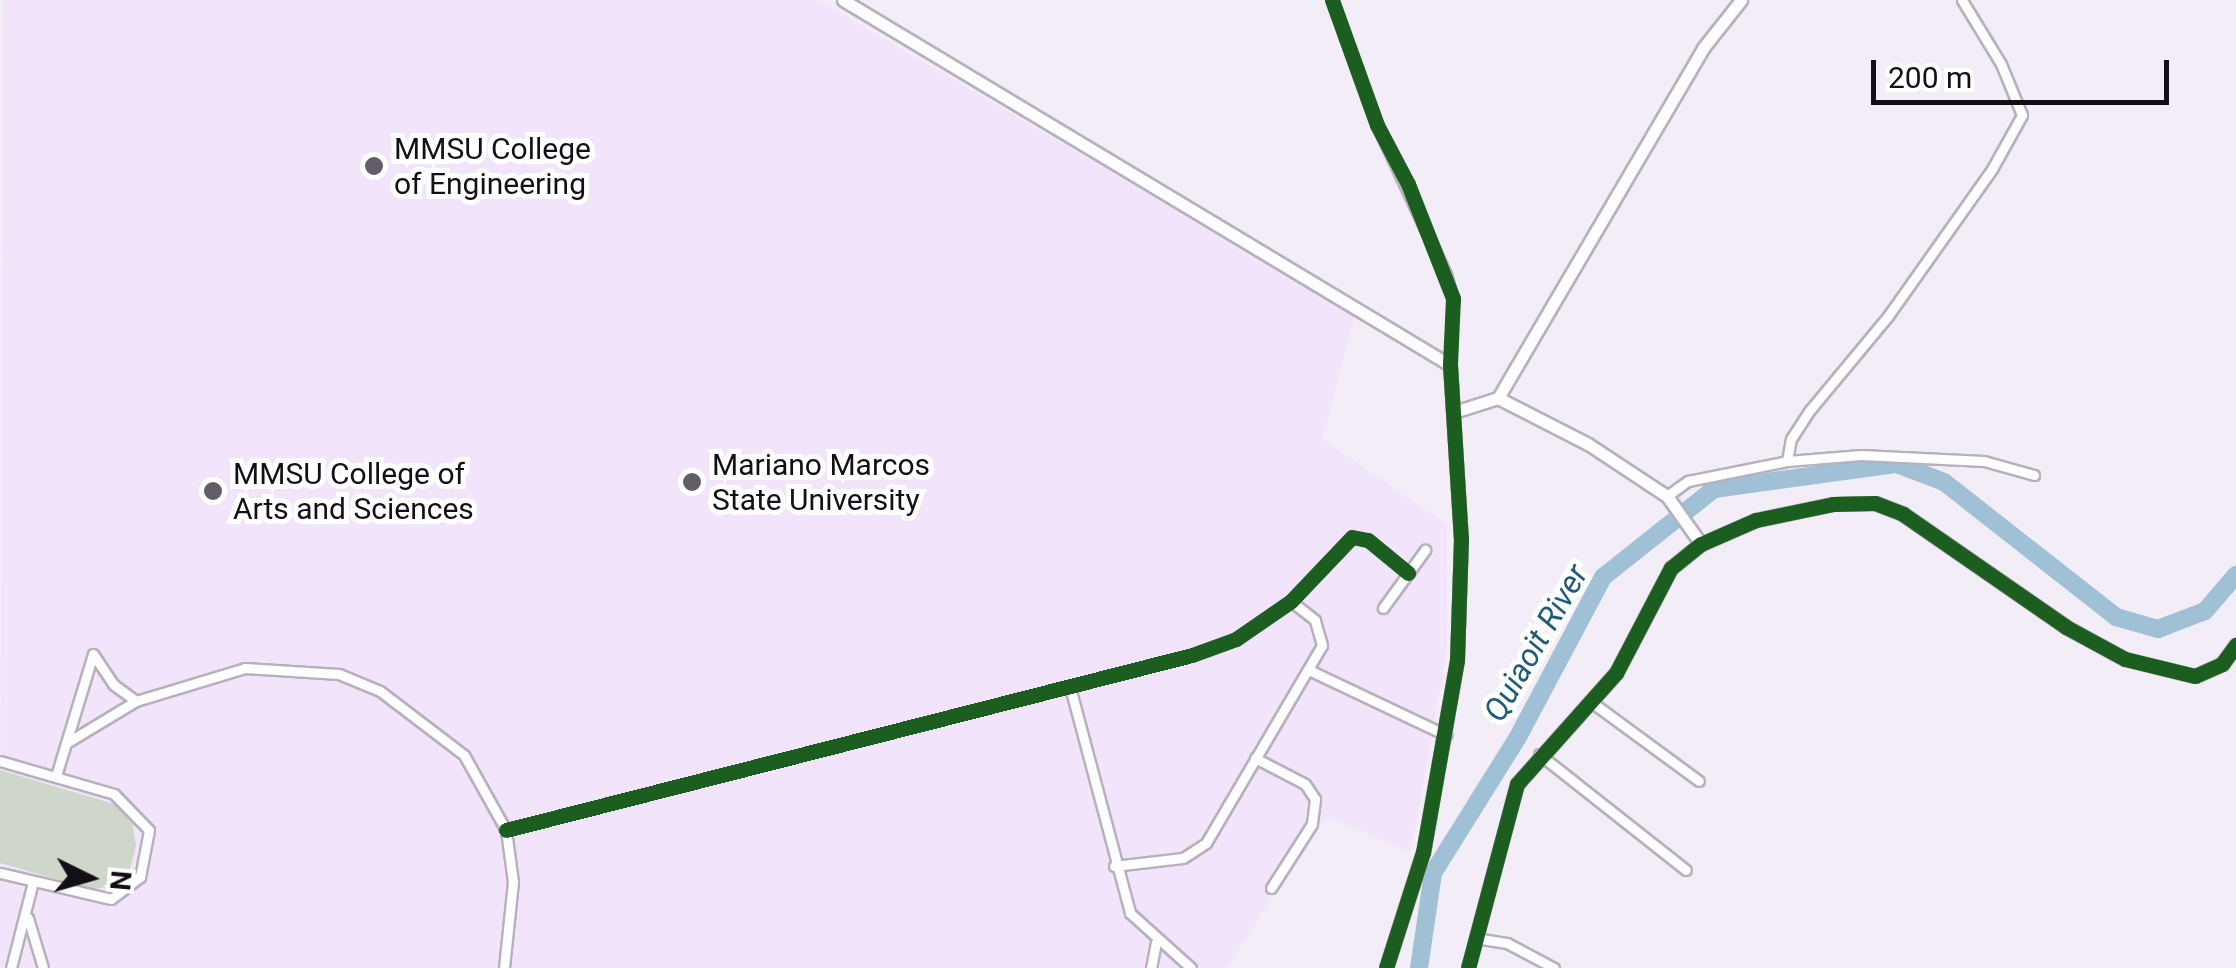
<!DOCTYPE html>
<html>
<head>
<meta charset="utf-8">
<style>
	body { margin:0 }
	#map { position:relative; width:2236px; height:968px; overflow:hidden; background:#f3edf8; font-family:Roboto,sans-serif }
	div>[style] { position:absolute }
	.built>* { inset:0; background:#f1e4fb }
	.green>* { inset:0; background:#cfd7ca }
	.river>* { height:18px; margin:-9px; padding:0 9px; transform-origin:9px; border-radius:9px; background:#9fc0d5 }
	.roads { filter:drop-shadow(2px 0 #b6b1ba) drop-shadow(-2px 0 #b6b1ba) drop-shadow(0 2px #b6b1ba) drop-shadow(0 -2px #b6b1ba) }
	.minor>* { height:9px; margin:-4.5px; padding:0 4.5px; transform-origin:4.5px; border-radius:4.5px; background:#fdfcfe }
	.tertiary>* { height:11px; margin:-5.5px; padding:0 5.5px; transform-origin:5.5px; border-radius:5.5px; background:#fdfcfe }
	.cycleway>* { height:15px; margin:-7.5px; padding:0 7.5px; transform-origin:7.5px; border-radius:7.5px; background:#1b5e20 }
	.dots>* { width:28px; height:28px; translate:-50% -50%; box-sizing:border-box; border:5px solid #fff; border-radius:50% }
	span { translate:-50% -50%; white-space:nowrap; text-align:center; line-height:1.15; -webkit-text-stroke:10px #fff; paint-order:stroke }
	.poi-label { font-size:30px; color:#140f17 }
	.left { translate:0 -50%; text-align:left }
	.water-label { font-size:32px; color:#205c77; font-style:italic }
	.north { position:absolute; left:40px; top:828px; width:100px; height:100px; -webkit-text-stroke:8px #fff; paint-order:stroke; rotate:95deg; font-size:28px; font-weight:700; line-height:40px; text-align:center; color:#140f17 }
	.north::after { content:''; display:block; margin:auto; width:35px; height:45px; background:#140f17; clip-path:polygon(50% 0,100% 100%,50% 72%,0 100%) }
	.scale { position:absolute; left:1871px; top:60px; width:298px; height:45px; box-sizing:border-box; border:5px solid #140f17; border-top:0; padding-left:12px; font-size:30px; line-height:35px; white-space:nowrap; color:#140f17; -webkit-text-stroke:8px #fff; paint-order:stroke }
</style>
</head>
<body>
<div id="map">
	<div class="built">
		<div style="clip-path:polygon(3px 0,818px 0,1355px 315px,1322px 439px,1447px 525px,1447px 648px,1411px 852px,1326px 816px,1226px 968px,0 968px)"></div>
	</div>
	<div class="green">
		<div style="clip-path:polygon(0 770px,114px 804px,132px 822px,136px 846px,130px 869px,111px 887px,91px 889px,0 863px)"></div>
	</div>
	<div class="river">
		<div style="left:1419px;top:968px;width:96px;rotate:-81.6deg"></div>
		<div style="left:1433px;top:873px;width:160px;rotate:-58deg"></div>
		<div style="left:1518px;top:737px;width:181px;rotate:-62deg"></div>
		<div style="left:1603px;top:577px;width:142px;rotate:-38.4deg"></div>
		<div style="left:1714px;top:489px;width:185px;rotate:-7.8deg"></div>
		<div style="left:1897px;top:464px;width:50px;rotate:21deg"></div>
		<div style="left:1944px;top:482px;width:219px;rotate:38.1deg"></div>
		<div style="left:2116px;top:617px;width:44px;rotate:15.9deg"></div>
		<div style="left:2158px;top:629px;width:50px;rotate:-21deg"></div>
		<div style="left:2205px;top:611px;width:48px;rotate:-49.3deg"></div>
	</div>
	<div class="roads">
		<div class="minor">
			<div style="left:1332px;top:0;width:133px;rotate:70.2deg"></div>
			<div style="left:1377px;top:125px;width:164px;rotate:65.2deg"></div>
			<div style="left:1446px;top:274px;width:25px;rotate:74deg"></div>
			<div style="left:1453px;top:298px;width:67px;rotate:92.6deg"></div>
			<div style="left:1787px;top:461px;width:22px;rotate:-80deg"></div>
			<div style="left:1791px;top:439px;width:35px;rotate:-57deg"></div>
			<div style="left:1810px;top:410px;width:122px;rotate:-50.3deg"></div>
			<div style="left:1888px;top:316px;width:180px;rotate:-54.7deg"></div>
			<div style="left:1992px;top:169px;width:62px;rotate:-60.9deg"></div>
			<div style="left:2022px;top:115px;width:55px;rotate:-112.4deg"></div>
			<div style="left:2001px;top:64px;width:75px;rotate:-121.4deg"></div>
			<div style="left:1667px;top:496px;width:26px;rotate:-36deg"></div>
			<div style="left:1688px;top:481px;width:101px;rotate:-11.4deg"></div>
			<div style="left:1787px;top:461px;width:74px;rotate:-4.6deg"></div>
			<div style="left:1861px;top:455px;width:123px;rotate:2.8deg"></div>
			<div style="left:1984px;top:461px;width:52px;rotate:15.6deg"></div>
			<div style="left:1383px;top:608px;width:72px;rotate:-54.1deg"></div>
			<div style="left:93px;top:654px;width:37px;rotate:56deg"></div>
			<div style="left:114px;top:685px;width:27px;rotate:36deg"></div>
			<div style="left:1309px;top:670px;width:152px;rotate:25.4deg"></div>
			<div style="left:1070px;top:687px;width:234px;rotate:75.1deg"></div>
			<div style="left:1130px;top:913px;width:82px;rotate:42deg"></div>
			<div style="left:1590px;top:701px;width:135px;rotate:36.3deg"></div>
			<div style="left:68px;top:742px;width:79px;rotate:-31.1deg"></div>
			<div style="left:136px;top:701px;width:114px;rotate:-16.8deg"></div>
			<div style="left:245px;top:668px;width:94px;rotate:3.7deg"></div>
			<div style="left:339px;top:674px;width:44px;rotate:22.5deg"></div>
			<div style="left:380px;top:691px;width:106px;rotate:37.3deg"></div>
			<div style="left:464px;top:755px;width:86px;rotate:60.8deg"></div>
			<div style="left:506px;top:830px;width:52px;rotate:82.3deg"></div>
			<div style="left:513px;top:882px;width:86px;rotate:96deg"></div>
			<div style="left:1539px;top:754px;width:187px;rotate:38.3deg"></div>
			<div style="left:1255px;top:758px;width:56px;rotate:27.5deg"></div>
			<div style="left:1305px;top:784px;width:18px;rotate:56deg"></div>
			<div style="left:1315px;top:799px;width:25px;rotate:97deg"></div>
			<div style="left:1312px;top:824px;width:76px;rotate:122.6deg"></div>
			<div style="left:0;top:761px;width:119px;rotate:16.1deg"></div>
			<div style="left:114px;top:794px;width:50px;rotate:45.8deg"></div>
			<div style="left:149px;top:830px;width:48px;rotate:100.8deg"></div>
			<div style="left:140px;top:877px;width:36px;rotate:143deg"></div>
			<div style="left:111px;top:899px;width:114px;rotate:-166.8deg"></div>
			<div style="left:56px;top:776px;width:127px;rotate:-73.1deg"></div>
			<div style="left:506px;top:830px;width:708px;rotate:-14.31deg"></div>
			<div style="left:1192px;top:655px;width:47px;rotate:-20deg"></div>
			<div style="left:1236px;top:639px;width:67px;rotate:-34.6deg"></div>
			<div style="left:1291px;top:601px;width:88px;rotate:-46.4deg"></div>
			<div style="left:1352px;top:537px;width:16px;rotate:11deg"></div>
			<div style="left:1368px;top:540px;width:52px;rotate:39.5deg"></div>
			<div style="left:1114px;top:866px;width:69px;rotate:-6.6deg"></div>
			<div style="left:1183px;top:858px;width:27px;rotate:-33deg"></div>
			<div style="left:1206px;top:843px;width:229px;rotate:-59.6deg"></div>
			<div style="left:1322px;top:645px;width:26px;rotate:-106deg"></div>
			<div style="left:1315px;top:620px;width:31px;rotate:-142deg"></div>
			<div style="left:28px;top:918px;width:52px;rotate:73.3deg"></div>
			<div style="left:1475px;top:938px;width:32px;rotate:9deg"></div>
			<div style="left:1507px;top:943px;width:53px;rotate:28deg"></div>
			<div style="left:11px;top:968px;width:89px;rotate:-75.7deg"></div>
			<div style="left:1151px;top:968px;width:26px;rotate:-79deg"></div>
		</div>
		<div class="tertiary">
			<div style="left:843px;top:0;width:708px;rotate:31.02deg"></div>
			<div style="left:1450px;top:365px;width:174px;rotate:86.4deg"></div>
			<div style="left:1461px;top:539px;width:121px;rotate:91.9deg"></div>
			<div style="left:1457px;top:660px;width:195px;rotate:100deg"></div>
			<div style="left:1423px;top:852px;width:122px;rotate:107.7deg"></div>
			<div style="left:1498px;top:398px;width:101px;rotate:27.1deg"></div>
			<div style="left:1588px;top:444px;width:95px;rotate:33.4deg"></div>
			<div style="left:1667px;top:496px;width:59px;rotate:54.7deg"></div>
			<div style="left:1454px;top:412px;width:46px;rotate:-17.7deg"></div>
			<div style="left:1498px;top:398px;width:406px;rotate:-59.6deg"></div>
			<div style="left:1703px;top:48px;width:61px;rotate:-51.6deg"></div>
			<div style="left:1468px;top:968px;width:190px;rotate:-75.1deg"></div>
			<div style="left:1517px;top:784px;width:149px;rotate:-48.3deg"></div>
			<div style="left:1616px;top:673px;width:119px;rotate:-62.4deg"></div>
			<div style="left:1671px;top:568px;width:38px;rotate:-39deg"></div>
			<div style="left:1701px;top:544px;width:60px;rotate:-23.6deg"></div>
			<div style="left:1756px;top:520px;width:79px;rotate:-11.7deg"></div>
			<div style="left:1833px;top:504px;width:42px;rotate:-1.4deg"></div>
			<div style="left:1875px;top:503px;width:30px;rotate:21deg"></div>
			<div style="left:1903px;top:514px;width:198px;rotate:34.7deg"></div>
			<div style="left:2066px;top:627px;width:67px;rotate:28.5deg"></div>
			<div style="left:2125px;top:659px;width:72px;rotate:13.7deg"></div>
			<div style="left:2195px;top:676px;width:30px;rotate:-24deg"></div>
			<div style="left:2222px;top:664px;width:24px;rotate:-54deg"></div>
		</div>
	</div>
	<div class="cycleway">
		<div style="left:1332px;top:0;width:133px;rotate:70.2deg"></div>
		<div style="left:1377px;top:125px;width:67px;rotate:62.3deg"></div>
		<div style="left:1408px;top:184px;width:123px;rotate:68.5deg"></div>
		<div style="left:1453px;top:298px;width:67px;rotate:92.6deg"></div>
		<div style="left:1450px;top:365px;width:174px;rotate:86.4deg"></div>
		<div style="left:1461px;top:539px;width:121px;rotate:91.9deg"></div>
		<div style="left:1457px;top:660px;width:195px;rotate:100deg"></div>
		<div style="left:1423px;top:852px;width:122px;rotate:107.7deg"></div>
		<div style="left:506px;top:830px;width:708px;rotate:-14.31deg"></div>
		<div style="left:1192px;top:655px;width:47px;rotate:-20deg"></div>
		<div style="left:1236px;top:639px;width:67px;rotate:-34.6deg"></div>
		<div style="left:1291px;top:601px;width:88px;rotate:-46.4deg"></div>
		<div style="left:1352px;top:537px;width:16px;rotate:11deg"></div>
		<div style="left:1368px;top:540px;width:52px;rotate:39.5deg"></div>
		<div style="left:1468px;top:968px;width:190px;rotate:-75.1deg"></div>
		<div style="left:1517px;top:784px;width:149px;rotate:-48.3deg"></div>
		<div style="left:1616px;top:673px;width:119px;rotate:-62.4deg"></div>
		<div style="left:1671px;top:568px;width:38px;rotate:-39deg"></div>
		<div style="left:1701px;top:544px;width:60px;rotate:-23.6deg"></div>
		<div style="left:1756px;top:520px;width:79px;rotate:-11.7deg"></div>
		<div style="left:1833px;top:504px;width:42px;rotate:-1.4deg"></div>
		<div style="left:1875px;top:503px;width:30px;rotate:21deg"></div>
		<div style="left:1903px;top:514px;width:198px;rotate:34.7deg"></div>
		<div style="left:2066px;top:627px;width:67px;rotate:28.5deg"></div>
		<div style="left:2125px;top:659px;width:72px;rotate:13.7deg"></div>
		<div style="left:2195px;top:676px;width:30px;rotate:-24deg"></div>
		<div style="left:2222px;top:664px;width:24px;rotate:-54deg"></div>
	</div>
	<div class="dots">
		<div style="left:374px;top:166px;background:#625d66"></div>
		<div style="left:692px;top:482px;background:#625d66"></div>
		<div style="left:213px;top:491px;background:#625d66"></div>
	</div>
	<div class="poi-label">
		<span class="left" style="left:394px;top:166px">MMSU College<br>of Engineering</span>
		<span class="left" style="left:712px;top:482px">Mariano Marcos<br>State University</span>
		<span class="left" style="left:233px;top:491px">MMSU College of<br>Arts and Sciences</span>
	</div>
	<div class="water-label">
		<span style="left:1536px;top:643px;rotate:-60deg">Quiaoit River</span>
	</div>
	<div class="north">N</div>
	<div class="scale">200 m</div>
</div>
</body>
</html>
